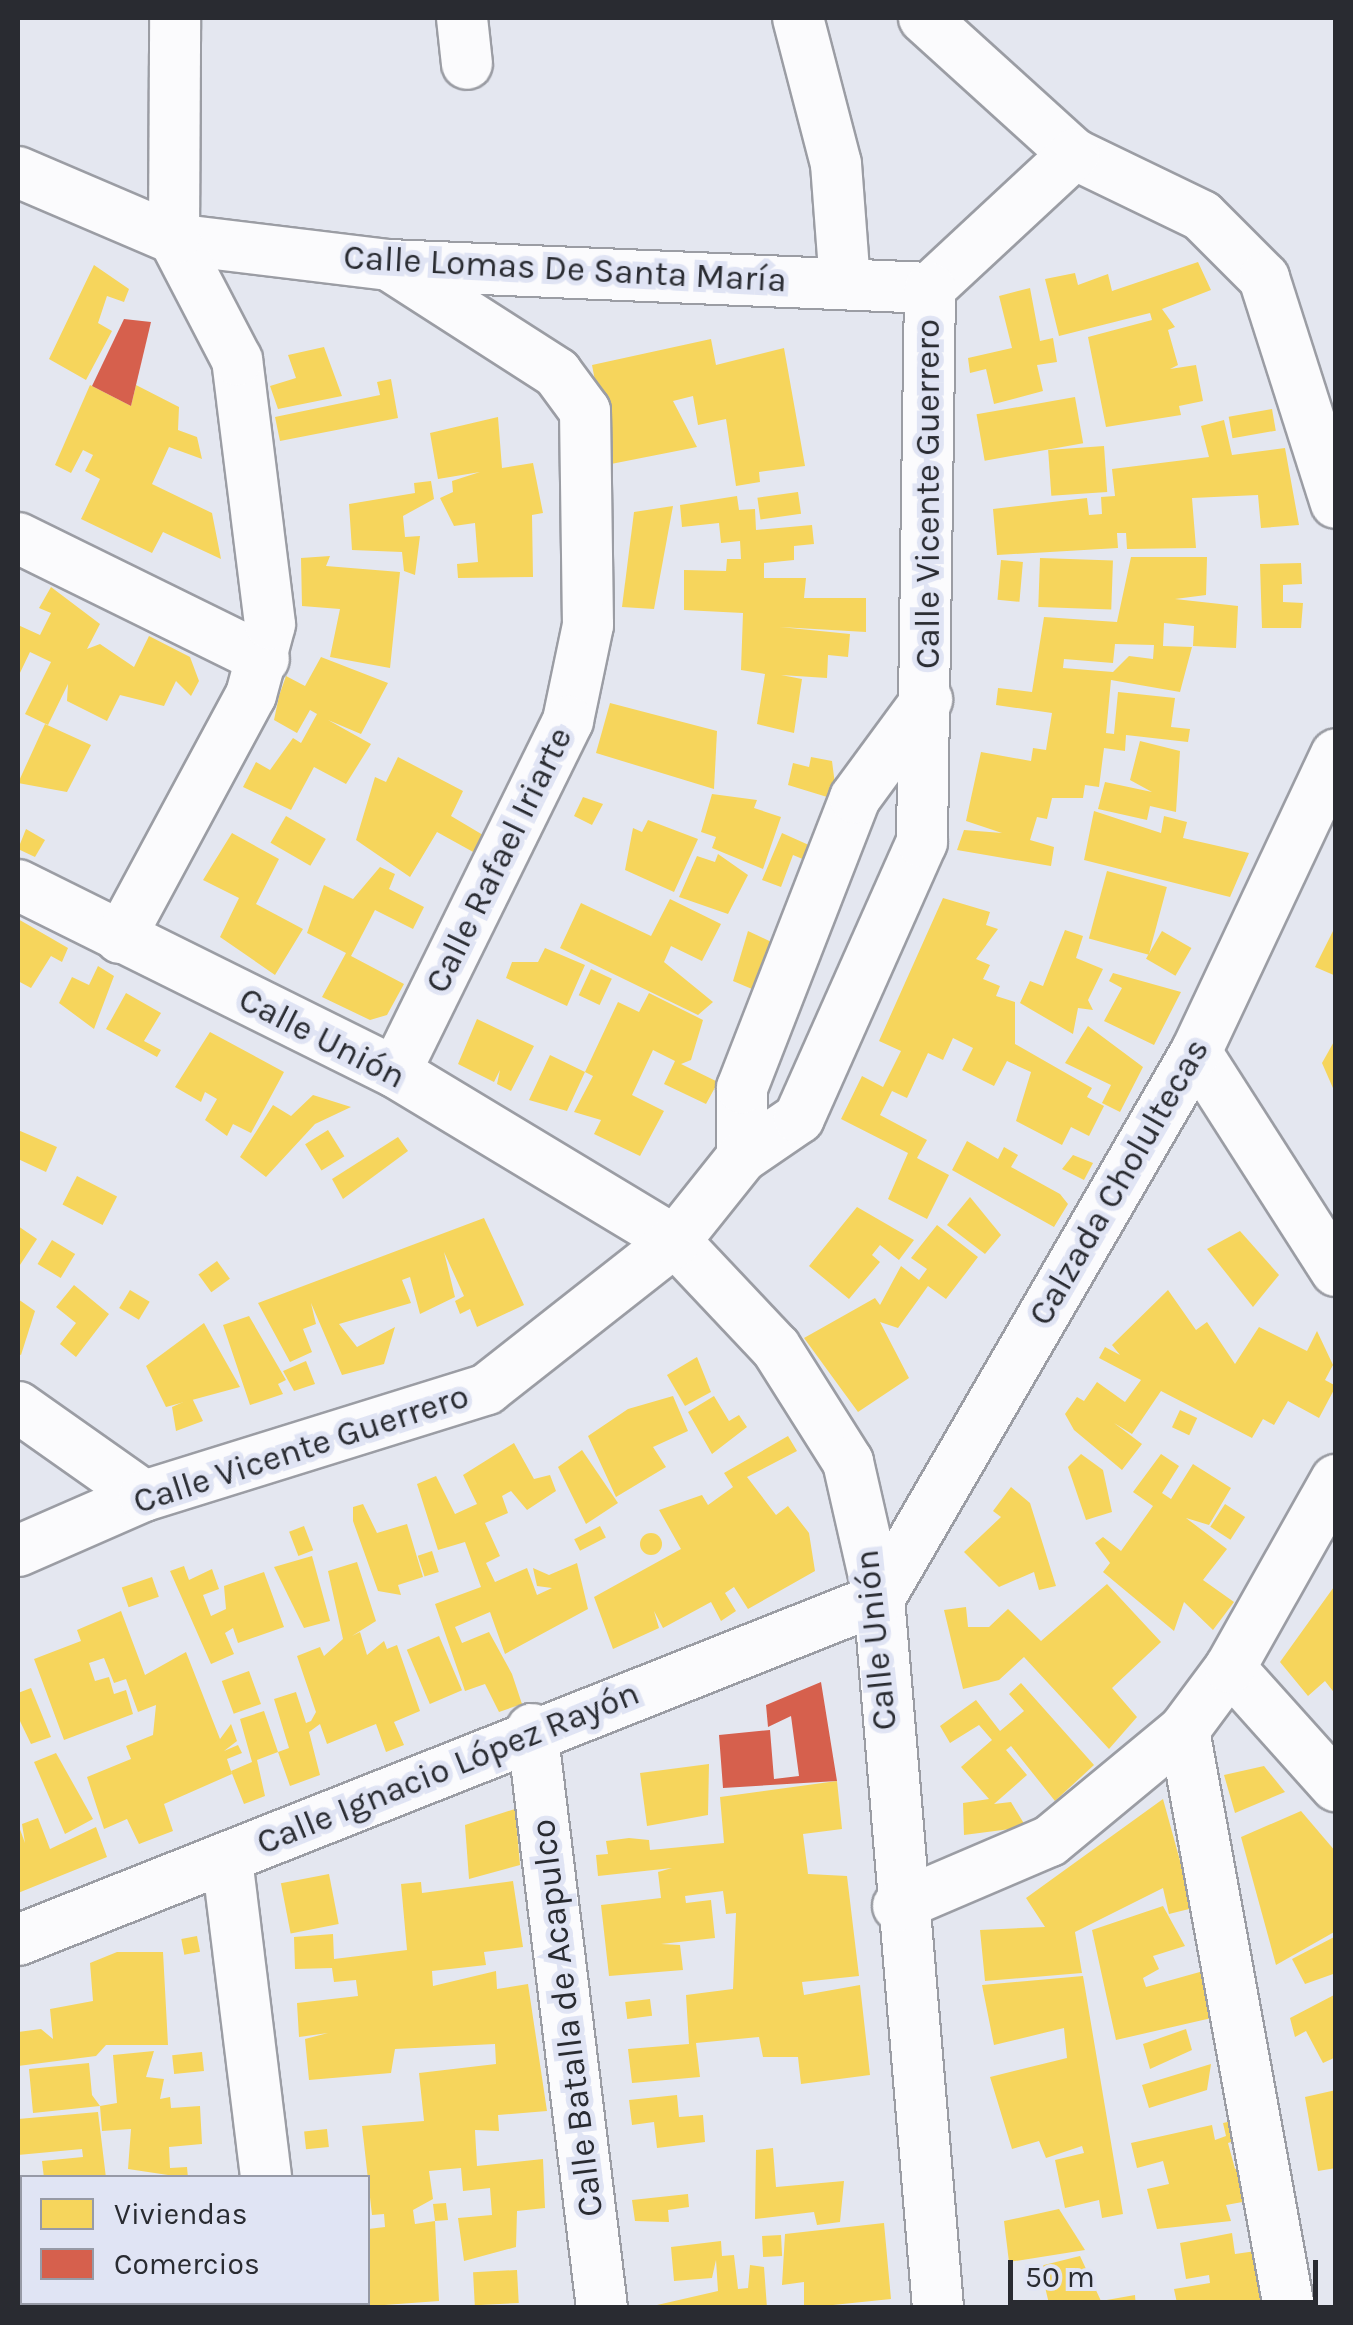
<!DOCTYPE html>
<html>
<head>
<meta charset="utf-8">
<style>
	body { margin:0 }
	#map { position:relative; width:1353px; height:2325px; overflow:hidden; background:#e4e7f0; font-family:Karla,sans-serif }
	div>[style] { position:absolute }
	.homes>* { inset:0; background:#f6d55c; transform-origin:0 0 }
	.round { border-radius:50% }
	.shops>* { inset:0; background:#d6604d }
	.roads { filter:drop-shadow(2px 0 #9b9da4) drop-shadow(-2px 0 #9b9da4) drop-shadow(0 2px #9b9da4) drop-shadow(0 -2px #9b9da4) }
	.minor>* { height:50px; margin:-25px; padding:0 25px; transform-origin:25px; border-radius:25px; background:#fbfbfd }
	span { translate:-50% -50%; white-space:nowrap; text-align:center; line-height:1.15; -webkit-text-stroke:10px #e0e4f4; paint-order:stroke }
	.street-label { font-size:35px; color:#292b31 }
	.frame { position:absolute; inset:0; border:20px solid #292b31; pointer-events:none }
	.legend { position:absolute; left:20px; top:2175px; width:350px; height:130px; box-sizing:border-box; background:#e0e4f4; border:2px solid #979aa6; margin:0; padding:12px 18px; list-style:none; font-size:30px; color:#292b31 }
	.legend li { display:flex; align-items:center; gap:20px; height:50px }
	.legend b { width:50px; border:2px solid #979aa6 }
	.scale { position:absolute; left:1008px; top:2260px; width:310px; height:45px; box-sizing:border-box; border:5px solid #292b31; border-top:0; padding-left:12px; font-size:30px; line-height:35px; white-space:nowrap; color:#292b31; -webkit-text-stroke:8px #e0e4f4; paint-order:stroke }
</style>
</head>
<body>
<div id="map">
	<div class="homes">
		<div style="clip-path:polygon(1198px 262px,1211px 290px,1162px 309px,1175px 327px,1168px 330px,1178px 365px,1170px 369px,1196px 365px,1203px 401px,1179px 406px,1181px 415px,1106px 427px,1088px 337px,1152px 320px,1150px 313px,1059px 336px,1045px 279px,1075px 273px,1078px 285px,1108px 274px,1112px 291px)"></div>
		<div style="clip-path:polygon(94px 265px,129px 289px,124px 302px,107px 296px,98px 323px,112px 331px,86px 380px,49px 359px)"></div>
		<div style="clip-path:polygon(1030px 288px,1040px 341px,1053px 338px,1057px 362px,1037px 365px,1043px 391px,994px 404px,986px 369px,970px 373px,968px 358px,1012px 348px,999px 296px)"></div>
		<div style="clip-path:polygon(711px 339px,716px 365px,784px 348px,805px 466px,759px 472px,760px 482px,736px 486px,726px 419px,698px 425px,693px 396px,673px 401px,697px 447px,611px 464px,592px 365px)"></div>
		<div style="clip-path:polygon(324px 347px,342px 396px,278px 409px,270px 386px,296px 378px,288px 355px)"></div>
		<div style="clip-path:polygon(391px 379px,398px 418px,280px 441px,275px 417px,380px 395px,377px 382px)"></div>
		<div style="clip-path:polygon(90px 385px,131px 406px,136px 385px,179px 407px,178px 430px,197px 437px,202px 459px,169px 447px,152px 484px,212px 513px,221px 559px,163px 532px,152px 553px,81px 519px,100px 479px,85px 471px,93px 455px,83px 450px,71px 473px,55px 465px)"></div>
		<div style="left:1075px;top:397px;width:47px;height:100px;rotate:80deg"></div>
		<div style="left:1272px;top:409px;width:22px;height:44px;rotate:80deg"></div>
		<div style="clip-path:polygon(498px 417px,502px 468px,533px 463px,543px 513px,532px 515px,533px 577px,458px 578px,457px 564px,478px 562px,475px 523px,454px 526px,440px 498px,453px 492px,452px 481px,480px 472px,438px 479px,430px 433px)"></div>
		<div style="clip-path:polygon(1224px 420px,1232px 455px,1285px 448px,1299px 525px,1261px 528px,1258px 495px,1192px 498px,1196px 548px,1127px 549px,1126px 533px,1117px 533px,1118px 548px,997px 555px,993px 509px,1087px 498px,1089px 515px,1102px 514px,1101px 497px,1115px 496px,1112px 469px,1209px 457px,1201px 426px)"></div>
		<div style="left:1104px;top:446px;width:46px;height:56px;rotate:86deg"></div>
		<div style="clip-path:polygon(431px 481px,434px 499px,403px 516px,405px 537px,420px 536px,415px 575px,404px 571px,402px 552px,352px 550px,349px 504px,415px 493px,414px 483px)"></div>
		<div style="left:798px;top:492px;width:22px;height:41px;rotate:82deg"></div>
		<div style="clip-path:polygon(737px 496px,739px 510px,755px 509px,756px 530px,812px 525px,814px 544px,794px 546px,794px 560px,764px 563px,764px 578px,806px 578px,804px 598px,866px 598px,866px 632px,780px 627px,850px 634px,848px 657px,828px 655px,827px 678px,781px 675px,802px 679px,794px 733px,757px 724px,765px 674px,741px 670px,743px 613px,684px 610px,684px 570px,726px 571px,727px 559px,741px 559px,740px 541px,721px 543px,719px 523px,682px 527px,680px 505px)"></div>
		<div style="clip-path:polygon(673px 506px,654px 609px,622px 607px,634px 512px)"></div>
		<div style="clip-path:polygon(330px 556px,326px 566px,400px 572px,390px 668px,330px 657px,340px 609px,302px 606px,301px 558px)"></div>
		<div style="clip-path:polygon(evenodd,1131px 557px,1207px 557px,1206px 595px,1175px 599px,1238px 606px,1236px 648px,1193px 646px,1194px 626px,1164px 623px,1163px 646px,1192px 647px,1180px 692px,1111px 680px,1106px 733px,1114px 734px,1118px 692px,1175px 698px,1171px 727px,1190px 729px,1188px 742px,1126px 735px,1125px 751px,1104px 748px,1099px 787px,1085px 785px,1083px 798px,1052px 798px,1047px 819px,1037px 817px,1030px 840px,1054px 847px,1051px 866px,957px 850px,964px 830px,1002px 833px,966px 821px,981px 752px,1031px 761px,1033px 748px,1046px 750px,1052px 713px,996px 705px,998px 688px,1032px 692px,1044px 617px,1117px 622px,1131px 557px,1115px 644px,1154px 645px,1153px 659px,1129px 656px,1113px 672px,1063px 668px,1064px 659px,1113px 663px,1115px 644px)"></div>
		<div style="left:1040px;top:558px;width:73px;height:49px;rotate:2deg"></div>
		<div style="left:1001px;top:560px;width:22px;height:40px;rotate:5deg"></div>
		<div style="clip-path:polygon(1301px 563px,1302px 584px,1283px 585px,1283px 602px,1303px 603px,1301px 628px,1262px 628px,1260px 564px)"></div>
		<div style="clip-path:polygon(51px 587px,100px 624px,87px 649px,100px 644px,134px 667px,149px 636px,190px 657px,199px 681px,191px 696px,176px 681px,164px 706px,120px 695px,107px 721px,67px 701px,68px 684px,48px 725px,25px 714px,51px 662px,30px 652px,18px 677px,18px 625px,40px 635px,51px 613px,39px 608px)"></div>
		<div style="clip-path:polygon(321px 657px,388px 683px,361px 734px,328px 720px,371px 744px,346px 784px,314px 767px,291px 810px,243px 787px,256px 762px,270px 770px,293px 738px,301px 743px,317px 714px,310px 710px,297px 733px,274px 720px,279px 696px,286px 676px,305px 686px)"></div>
		<div style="clip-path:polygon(610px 703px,717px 731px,714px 789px,596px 753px)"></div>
		<div style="clip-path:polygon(45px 724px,91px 745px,67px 792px,18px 783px)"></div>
		<div style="clip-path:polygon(1140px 741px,1180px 751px,1176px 812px,1150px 806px,1147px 820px,1098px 809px,1105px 782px,1152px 792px,1130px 780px)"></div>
		<div style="clip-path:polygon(398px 757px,463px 791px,451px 816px,483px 835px,475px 853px,437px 832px,410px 877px,356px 840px,375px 777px,386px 782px)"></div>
		<div style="clip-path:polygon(811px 757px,832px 761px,837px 800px,788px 785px,793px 763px,809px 767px)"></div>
		<div style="clip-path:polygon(712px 794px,757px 800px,754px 808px,781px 817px,763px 869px,712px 848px,716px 837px,701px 832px)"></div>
		<div style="clip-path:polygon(583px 797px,603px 804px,592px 825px,574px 816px)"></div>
		<div style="clip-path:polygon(1094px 811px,1161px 833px,1164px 816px,1187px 822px,1183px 838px,1249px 853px,1230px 897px,1084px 860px)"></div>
		<div style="left:286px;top:816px;width:46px;height:31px;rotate:30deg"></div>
		<div style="clip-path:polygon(648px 820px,698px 839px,674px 892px,625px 870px,633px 828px,642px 832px)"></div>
		<div style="clip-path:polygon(26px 829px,45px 840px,35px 857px,18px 849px)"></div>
		<div style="clip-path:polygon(232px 833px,279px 859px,256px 904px,303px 929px,275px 975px,220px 937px,239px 898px,203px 880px)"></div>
		<div style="clip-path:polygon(782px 833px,811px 846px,805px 860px,793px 855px,781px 887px,762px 880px)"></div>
		<div style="clip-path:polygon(718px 854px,748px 875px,728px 914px,679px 897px,697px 856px,715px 862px)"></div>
		<div style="clip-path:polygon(380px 867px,395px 874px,389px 889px,424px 907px,413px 929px,375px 910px,351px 956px,404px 984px,387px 1015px,370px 1020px,322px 997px,346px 953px,307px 933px,324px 885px,353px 899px)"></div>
		<div style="left:1107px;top:871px;width:62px;height:70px;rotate:15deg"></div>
		<div style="clip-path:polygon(943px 898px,990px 912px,986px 925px,998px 929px,976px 959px,990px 965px,983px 979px,1000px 986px,996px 996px,1015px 1002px,1015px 1044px,1092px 1088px,1087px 1097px,1104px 1106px,1089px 1136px,1071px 1127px,1062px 1145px,1016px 1121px,1031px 1072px,1007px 1061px,994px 1086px,962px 1070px,973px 1048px,953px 1038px,943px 1060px,928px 1053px,907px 1098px,892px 1091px,880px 1115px,927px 1140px,917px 1158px,949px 1175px,927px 1219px,888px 1199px,908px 1153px,841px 1119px,862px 1076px,883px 1087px,901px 1051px,879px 1041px)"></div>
		<div style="clip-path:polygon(670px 899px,721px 924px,702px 961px,671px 946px,664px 962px,713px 1002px,698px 1015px,560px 948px,581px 903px,651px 936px)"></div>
		<div style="clip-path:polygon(18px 919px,68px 948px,62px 962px,51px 956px,31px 988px,18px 981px)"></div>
		<div style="clip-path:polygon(1336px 925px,1336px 976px,1315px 967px)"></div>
		<div style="clip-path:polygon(1065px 930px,1083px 936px,1076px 958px,1103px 969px,1088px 1000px,1093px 1010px,1078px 1008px,1073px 1034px,1020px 1003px,1030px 981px,1043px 986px)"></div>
		<div style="clip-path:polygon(748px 931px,784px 948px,767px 984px,752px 989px,733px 981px)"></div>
		<div style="left:1162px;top:931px;width:34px;height:32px;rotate:30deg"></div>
		<div style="clip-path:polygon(545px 948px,585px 965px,567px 1006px,506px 978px,512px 962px,538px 962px)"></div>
		<div style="clip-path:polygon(98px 966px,114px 976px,94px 1029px,59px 1003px,72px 977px,89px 985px)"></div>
		<div style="left:591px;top:969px;width:23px;height:29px;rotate:25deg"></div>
		<div style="clip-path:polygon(1113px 973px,1181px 992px,1154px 1045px,1104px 1021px,1122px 988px,1109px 981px)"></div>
		<div style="clip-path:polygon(126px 993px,161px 1013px,144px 1041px,161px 1050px,157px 1057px,106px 1029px)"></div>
		<div style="clip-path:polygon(649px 993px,703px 1020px,691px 1060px,681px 1064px,718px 1082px,706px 1104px,664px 1084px,675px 1061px,653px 1050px,632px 1095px,664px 1111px,640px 1156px,594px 1134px,601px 1120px,574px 1112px,593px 1076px,585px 1072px,567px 1111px,529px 1100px,550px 1055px,585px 1072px,618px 1002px,639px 1012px)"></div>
		<div style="clip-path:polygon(477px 1019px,534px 1046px,511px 1091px,497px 1084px,500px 1070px,494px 1082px,458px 1064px)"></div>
		<div style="clip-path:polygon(1088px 1026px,1143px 1067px,1120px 1112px,1102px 1103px,1111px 1085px,1065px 1063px)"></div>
		<div style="clip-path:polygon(210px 1032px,284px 1072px,251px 1133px,233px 1124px,227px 1136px,205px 1120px,217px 1099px,205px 1092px,201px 1102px,175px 1087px)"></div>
		<div style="clip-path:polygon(1336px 1038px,1336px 1095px,1322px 1063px)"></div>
		<div style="clip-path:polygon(313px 1095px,351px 1107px,315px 1124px,266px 1177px,240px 1157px,273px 1105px,291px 1116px)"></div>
		<div style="clip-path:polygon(18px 1130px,57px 1147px,46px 1172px,18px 1159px)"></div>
		<div style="left:328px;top:1130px;width:31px;height:27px;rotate:58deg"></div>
		<div style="clip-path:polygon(398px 1137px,408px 1151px,343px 1199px,332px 1179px)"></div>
		<div style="clip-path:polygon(967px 1141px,998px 1159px,1004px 1147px,1018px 1155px,1011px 1167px,1060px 1194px,1068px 1204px,1054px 1227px,952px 1170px)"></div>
		<div style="clip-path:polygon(1073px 1155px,1093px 1163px,1084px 1180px,1062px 1169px)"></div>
		<div style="left:77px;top:1176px;width:45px;height:32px;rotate:27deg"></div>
		<div style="clip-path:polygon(970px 1197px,1001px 1235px,985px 1254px,947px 1225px)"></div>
		<div style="clip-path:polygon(857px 1207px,914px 1240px,899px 1260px,880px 1245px,872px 1255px,880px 1262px,849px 1299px,809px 1266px)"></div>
		<div style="clip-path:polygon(484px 1218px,524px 1305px,477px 1327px,470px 1309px,460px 1314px,455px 1301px,464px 1296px,444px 1252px,455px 1297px,420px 1314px,410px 1277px,402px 1280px,411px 1303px,339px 1324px,357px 1347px,395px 1327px,384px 1364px,342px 1375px,311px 1303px,316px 1324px,303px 1329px,312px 1352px,290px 1362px,258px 1303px)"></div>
		<div style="clip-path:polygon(937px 1225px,978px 1257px,946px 1299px,928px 1286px,898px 1328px,880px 1322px,909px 1378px,858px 1412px,804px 1338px,875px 1298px,880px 1305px,901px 1266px,919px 1280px,927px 1269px,911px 1258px)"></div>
		<div style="clip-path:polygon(18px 1226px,37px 1239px,18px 1268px)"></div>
		<div style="clip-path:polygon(1240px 1231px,1279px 1275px,1253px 1307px,1207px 1249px)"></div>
		<div style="left:52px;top:1240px;width:27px;height:28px;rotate:31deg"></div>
		<div style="left:217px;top:1261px;width:22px;height:23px;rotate:54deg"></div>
		<div style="clip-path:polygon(74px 1285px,109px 1314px,76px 1357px,60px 1344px,76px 1323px,56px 1307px)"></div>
		<div style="left:130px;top:1290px;width:23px;height:21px;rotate:31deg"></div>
		<div style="clip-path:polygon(1168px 1290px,1196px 1330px,1207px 1322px,1235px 1364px,1259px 1327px,1307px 1351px,1317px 1331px,1333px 1365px,1325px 1380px,1336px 1386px,1319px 1418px,1288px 1401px,1274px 1425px,1263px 1419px,1252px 1438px,1161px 1391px,1132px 1434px,1114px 1423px,1142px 1444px,1122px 1470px,1074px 1430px,1065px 1414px,1077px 1397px,1084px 1401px,1097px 1382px,1125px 1402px,1141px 1380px,1099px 1358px,1105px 1347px,1120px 1355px,1112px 1345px)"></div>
		<div style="clip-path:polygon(18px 1299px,35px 1311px,21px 1355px,18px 1354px)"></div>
		<div style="clip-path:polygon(249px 1316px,286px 1380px,278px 1384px,283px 1394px,250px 1405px,223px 1325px)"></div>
		<div style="clip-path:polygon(204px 1323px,240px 1387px,166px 1407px,146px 1366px)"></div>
		<div style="clip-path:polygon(697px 1357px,711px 1392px,685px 1406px,667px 1375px)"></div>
		<div style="clip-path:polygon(306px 1361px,315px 1384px,294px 1391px,283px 1371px)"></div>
		<div style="clip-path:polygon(673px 1396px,688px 1431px,653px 1447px,666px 1467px,616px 1497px,588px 1436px,628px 1409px)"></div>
		<div style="clip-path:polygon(714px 1396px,729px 1421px,739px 1415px,747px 1427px,712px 1454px,688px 1412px)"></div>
		<div style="clip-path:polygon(192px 1398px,203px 1421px,176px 1431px,172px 1407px)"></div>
		<div style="left:1180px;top:1410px;width:19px;height:19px;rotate:25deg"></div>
		<div style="clip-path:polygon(788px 1436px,797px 1451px,747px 1477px,776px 1515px,788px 1506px,809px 1533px,815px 1571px,748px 1609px,734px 1587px,725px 1593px,736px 1611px,721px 1621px,711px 1602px,663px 1628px,654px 1611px,659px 1628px,613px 1649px,594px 1597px,681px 1549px,659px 1510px,702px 1495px,708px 1505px,733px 1487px,724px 1473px)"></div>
		<div style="clip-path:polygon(514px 1443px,534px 1479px,550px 1475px,556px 1491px,527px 1510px,511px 1491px,502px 1496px,508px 1513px,485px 1523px,500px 1556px,486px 1563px,495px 1582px,527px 1568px,537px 1595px,552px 1588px,537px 1586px,533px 1568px,549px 1575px,577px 1563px,588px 1609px,505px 1654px,490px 1612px,455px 1627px,462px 1643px,489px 1632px,512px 1674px,522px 1704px,499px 1712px,485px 1684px,465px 1691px,435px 1604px,481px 1587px,465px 1542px,438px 1550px,417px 1484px,436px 1476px,455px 1514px,477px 1504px,463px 1475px)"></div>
		<div style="clip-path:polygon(582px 1450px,618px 1503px,586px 1524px,558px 1467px)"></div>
		<div style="clip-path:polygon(1081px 1454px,1103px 1470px,1112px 1512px,1086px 1520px,1068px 1467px)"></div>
		<div style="clip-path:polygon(1161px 1454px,1179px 1466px,1162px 1493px,1171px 1499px,1193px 1464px,1231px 1488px,1209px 1525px,1186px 1518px,1227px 1549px,1203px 1580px,1234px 1602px,1213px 1630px,1184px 1602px,1174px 1631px,1103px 1572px,1110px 1563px,1095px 1543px,1103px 1537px,1121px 1551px,1153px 1506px,1133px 1492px)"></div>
		<div style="clip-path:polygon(1011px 1487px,1030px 1503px,1056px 1586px,1039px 1590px,1034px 1572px,999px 1587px,964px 1552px,1001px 1517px,993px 1511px)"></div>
		<div style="clip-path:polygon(363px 1504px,377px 1533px,407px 1524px,423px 1577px,398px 1585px,401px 1595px,378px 1591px,353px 1521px,353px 1507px)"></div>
		<div style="left:1225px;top:1504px;width:24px;height:27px;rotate:33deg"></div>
		<div style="left:304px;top:1526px;width:26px;height:16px;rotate:69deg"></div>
		<div style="left:600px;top:1526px;width:13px;height:29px;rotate:63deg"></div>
		<div class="round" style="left:640px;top:1533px;width:22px;height:22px"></div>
		<div style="left:432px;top:1551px;width:22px;height:15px;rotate:72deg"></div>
		<div style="clip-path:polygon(312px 1556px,330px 1621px,304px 1628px,274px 1567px)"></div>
		<div style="clip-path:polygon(357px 1562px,376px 1621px,352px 1636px,360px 1632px,367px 1655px,384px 1641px,387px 1649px,397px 1645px,420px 1711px,394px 1722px,404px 1745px,386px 1752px,376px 1724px,327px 1744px,320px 1724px,309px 1732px,320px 1775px,290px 1786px,278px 1752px,257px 1760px,265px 1796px,244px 1804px,231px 1771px,252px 1762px,240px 1719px,264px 1711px,278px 1752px,289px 1748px,274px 1699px,296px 1692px,306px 1723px,311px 1721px,316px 1712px,297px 1656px,320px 1647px,324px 1656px,343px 1639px,328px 1571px)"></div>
		<div style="clip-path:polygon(184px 1566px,189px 1580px,212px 1569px,219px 1589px,203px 1595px,211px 1616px,226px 1609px,224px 1586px,264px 1572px,284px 1627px,238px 1643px,233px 1628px,225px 1633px,234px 1654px,211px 1664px,170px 1571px)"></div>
		<div style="left:152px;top:1577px;width:21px;height:32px;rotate:71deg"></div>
		<div style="clip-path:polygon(1107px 1584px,1161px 1642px,1112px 1688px,1137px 1717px,1109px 1749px,1024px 1657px,999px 1680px,963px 1689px,944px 1610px,966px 1607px,968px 1627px,989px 1627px,1008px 1609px,1041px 1641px)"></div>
		<div style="clip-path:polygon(1336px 1584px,1336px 1695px,1325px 1681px,1308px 1696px,1280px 1662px)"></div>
		<div style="clip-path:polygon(121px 1611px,145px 1675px,186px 1652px,220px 1739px,231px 1724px,237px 1741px,224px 1751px,238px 1745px,242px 1753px,227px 1759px,232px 1774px,164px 1804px,173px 1831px,139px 1844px,127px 1819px,104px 1829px,87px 1777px,131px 1759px,126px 1746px,153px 1735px,156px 1705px,138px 1712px,126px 1679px,114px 1683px,104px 1658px,89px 1663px,95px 1681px,109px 1677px,114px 1694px,126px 1690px,133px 1714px,64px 1740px,34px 1659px,81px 1641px,77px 1630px)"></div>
		<div style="left:439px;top:1636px;width:59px;height:35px;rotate:67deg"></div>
		<div style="left:249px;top:1671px;width:35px;height:29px;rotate:70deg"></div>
		<div style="clip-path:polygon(1021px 1683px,1094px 1765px,1055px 1801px,1011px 1746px,1006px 1750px,1027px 1775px,994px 1804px,1011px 1802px,1026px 1827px,964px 1835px,963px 1803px,989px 1799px,961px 1767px,992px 1740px,979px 1725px,950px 1743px,940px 1726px,976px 1700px,1000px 1731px,1024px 1711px,1009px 1694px)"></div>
		<div style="clip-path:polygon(31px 1688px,51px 1737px,31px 1744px,18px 1717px,18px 1693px)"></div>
		<div style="clip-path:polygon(56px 1753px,93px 1819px,65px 1834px,34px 1762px)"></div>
		<div style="clip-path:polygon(709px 1764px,708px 1815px,647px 1826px,640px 1773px)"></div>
		<div style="clip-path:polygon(1264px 1766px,1285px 1792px,1235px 1813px,1224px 1775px)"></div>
		<div style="clip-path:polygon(837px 1781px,842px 1829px,803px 1834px,808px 1874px,847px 1876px,859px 1976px,802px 1982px,804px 1995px,860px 1985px,870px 2075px,801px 2084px,798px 2057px,763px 2057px,759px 2037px,696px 2043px,700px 2077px,632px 2083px,628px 2049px,689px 2044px,686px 1995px,733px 1989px,736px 1913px,726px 1914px,723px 1891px,685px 1896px,686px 1903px,711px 1900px,715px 1938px,661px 1944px,680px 1945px,683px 1970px,609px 1976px,601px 1905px,661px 1898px,658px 1872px,672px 1868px,598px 1876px,596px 1855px,608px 1854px,606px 1841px,629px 1838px,649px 1840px,650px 1850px,724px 1843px,720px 1797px)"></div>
		<div style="clip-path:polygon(1163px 1799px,1193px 1908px,1169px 1914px,1163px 1888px,1075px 1932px,1082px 1973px,985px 1981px,980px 1930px,1045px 1927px,1026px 1898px)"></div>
		<div style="clip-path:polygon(515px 1809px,520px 1865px,469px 1879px,465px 1825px)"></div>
		<div style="clip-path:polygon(1301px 1811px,1336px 1852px,1336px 1931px,1276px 1965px,1241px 1837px)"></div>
		<div style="clip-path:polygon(38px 1818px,50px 1849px,96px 1827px,107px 1857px,18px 1893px,18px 1824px,25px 1843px,22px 1824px)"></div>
		<div style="left:329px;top:1874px;width:51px;height:49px;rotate:79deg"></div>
		<div style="clip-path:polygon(513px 1881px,523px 1947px,484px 1952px,486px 1965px,432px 1971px,433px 1986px,496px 1971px,497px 1989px,528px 1984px,547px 2111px,498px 2115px,499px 2131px,475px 2130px,477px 2166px,543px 2159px,545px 2208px,517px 2211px,516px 2247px,464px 2261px,458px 2218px,492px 2215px,490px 2188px,463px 2191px,461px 2168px,429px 2171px,433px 2199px,413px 2210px,415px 2224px,435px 2221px,433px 2204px,446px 2203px,448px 2220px,435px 2221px,439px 2301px,357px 2307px,368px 2302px,368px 2229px,385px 2227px,384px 2214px,372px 2215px,362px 2126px,424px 2121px,419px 2073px,496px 2064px,495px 2044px,395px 2049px,391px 2073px,309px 2080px,305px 2039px,328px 2033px,299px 2037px,297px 2003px,358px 1996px,356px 1980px,334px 1982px,332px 1968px,295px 1969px,294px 1937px,333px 1934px,334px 1959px,407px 1950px,401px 1884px,421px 1882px,422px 1893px)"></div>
		<div style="clip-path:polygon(1163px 1906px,1185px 1946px,1153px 1956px,1159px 1969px,1143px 1978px,1146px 1987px,1207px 1970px,1216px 2017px,1116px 2040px,1092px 1930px)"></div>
		<div style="left:197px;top:1936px;width:16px;height:16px;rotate:79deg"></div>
		<div style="clip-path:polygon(1336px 1936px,1336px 1973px,1305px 1984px,1292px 1959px)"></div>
		<div style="clip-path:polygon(117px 1952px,163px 1952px,168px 2045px,106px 2045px,96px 2056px,18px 2066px,18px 2032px,41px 2029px,53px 2039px,50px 2009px,93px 2001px,90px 1963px)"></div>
		<div style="clip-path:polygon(1083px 1976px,1123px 2214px,1102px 2218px,1099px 2200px,1065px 2208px,1055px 2160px,1084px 2153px,1082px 2146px,1046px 2158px,1039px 2141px,1012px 2149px,990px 2077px,1067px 2058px,1064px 2028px,994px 2045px,982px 1985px)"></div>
		<div style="clip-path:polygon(1336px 1994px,1336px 2057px,1323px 2063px,1306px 2031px,1295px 2037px,1290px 2018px)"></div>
		<div style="left:650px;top:1999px;width:17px;height:25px;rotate:83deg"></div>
		<div style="clip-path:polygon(1186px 2029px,1192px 2050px,1150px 2069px,1143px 2044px)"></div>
		<div style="clip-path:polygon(154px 2051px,146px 2077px,164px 2079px,160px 2099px,170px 2097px,171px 2108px,200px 2106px,202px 2144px,169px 2147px,170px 2168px,187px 2167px,188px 2178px,128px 2169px,131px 2129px,102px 2131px,100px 2106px,33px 2113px,29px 2069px,89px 2063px,92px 2095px,100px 2106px,117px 2103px,113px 2055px)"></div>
		<div style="left:202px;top:2052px;width:19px;height:30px;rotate:84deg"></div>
		<div style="clip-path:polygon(1211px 2064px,1207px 2090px,1149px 2108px,1142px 2085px)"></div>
		<div style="clip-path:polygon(1336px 2090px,1336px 2168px,1318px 2171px,1305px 2097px)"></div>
		<div style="clip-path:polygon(677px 2095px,679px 2117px,703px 2115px,705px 2142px,657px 2148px,654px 2122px,632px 2125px,629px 2100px)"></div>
		<div style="clip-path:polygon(98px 2112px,106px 2178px,44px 2178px,42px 2161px,83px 2157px,82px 2149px,18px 2155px,18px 2119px)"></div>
		<div style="clip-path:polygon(1237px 2120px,1240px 2139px,1228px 2143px,1235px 2169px,1244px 2167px,1248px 2201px,1226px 2205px,1231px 2221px,1157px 2229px,1147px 2189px,1169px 2184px,1163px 2161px,1137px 2168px,1131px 2143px,1212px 2125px,1215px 2140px,1226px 2136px,1223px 2123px)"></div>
		<div style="left:327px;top:2129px;width:18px;height:23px;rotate:84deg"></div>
		<div style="clip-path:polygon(773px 2148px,776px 2187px,844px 2181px,840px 2222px,817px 2225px,814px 2212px,755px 2219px,756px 2150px)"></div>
		<div style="clip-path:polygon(688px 2194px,689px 2207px,668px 2210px,669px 2222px,635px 2221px,632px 2200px)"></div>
		<div style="clip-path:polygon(1059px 2209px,1085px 2250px,1009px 2262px,1004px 2221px)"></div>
		<div style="clip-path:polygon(884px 2223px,891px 2299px,804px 2308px,804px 2282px,782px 2285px,785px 2234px)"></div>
		<div style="clip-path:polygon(1232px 2233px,1235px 2254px,1256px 2251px,1261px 2308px,1178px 2308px,1174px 2289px,1210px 2283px,1209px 2275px,1186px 2279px,1180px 2243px)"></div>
		<div style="left:781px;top:2235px;width:21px;height:19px;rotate:87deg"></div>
		<div style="clip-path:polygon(721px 2241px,722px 2256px,734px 2255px,738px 2289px,748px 2288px,750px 2265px,764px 2267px,767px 2308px,644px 2308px,718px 2291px,716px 2260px,712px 2278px,674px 2281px,671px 2247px)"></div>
		<div style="clip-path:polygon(1080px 2256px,1101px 2301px,1135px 2295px,1136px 2308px,1050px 2308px,1040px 2266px)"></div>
		<div style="left:517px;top:2270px;width:33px;height:44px;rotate:87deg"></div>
	</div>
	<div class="shops">
		<div style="clip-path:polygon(124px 319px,151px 322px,131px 406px,92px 386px)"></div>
		<div style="clip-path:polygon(821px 1682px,837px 1781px,723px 1788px,719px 1735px,770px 1730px,774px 1779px,799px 1776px,791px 1716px,768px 1727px,766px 1705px)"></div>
	</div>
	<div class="roads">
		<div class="minor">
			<div style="left:462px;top:18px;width:46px;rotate:83.8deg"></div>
			<div style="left:798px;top:18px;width:151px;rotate:75.4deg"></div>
			<div style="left:836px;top:164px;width:119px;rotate:85.7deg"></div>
			<div style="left:924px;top:18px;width:202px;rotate:42.2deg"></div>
			<div style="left:1074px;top:154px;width:142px;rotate:25.8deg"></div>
			<div style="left:1202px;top:216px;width:88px;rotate:45deg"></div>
			<div style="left:1264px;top:278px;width:236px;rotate:72.3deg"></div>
			<div style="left:18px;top:172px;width:170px;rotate:23.2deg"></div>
			<div style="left:174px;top:239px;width:216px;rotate:6.9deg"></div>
			<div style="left:388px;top:265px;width:542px;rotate:2.43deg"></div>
			<div style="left:930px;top:288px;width:197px;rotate:-42.9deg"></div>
			<div style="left:392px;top:267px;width:196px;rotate:32.7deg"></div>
			<div style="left:557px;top:373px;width:47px;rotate:53.6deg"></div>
			<div style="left:585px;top:411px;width:214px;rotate:89.2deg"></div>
			<div style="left:588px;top:625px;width:98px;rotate:101.8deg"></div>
			<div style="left:568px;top:721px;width:391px;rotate:116.2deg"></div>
			<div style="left:18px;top:538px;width:274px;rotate:26.2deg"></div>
			<div style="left:18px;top:885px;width:421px;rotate:26.4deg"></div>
			<div style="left:395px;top:1072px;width:327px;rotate:31.1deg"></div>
			<div style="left:675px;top:1241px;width:147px;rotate:46.7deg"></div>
			<div style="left:776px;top:1348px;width:135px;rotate:57.7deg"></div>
			<div style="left:848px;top:1462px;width:140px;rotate:77.2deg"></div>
			<div style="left:879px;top:1599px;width:711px;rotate:85.24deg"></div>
			<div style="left:120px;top:938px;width:276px;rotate:-61.7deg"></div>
			<div style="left:251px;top:695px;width:73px;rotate:-75deg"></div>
			<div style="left:270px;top:624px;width:266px;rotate:-97.1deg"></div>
			<div style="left:237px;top:360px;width:136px;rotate:-117.5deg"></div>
			<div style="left:174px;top:239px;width:221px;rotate:-89.7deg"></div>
			<div style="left:1196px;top:1052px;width:260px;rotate:57.4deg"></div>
			<div style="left:742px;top:1157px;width:69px;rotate:-90deg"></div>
			<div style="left:742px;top:1088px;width:311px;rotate:-68.7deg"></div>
			<div style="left:855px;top:798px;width:122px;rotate:-53.7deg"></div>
			<div style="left:18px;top:1407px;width:154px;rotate:35.2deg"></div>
			<div style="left:18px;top:1551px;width:137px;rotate:-23.6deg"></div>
			<div style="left:144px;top:1496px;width:359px;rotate:-17.3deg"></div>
			<div style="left:487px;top:1389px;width:239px;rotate:-38.2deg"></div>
			<div style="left:675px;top:1241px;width:107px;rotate:-51.4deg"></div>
			<div style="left:742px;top:1157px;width:69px;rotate:-34.4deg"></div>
			<div style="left:799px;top:1118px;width:302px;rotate:-66deg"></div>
			<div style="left:922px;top:842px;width:554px;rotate:-89.17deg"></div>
			<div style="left:1230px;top:1668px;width:159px;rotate:48.1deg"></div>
			<div style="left:532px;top:1729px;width:583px;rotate:83.11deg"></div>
			<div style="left:1184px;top:1730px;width:587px;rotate:79.7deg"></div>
			<div style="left:227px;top:1859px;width:321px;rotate:83deg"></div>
			<div style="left:898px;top:1906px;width:165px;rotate:-23.2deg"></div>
			<div style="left:1050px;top:1841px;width:174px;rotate:-39.6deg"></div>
			<div style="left:1184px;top:1730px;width:77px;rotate:-53.4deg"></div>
			<div style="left:1230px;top:1668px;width:216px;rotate:-60.6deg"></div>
			<div style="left:18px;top:1940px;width:926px;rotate:-21.61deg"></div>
			<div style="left:879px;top:1599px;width:632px;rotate:-59.91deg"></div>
			<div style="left:1196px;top:1052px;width:329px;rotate:-64.8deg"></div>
			<div style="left:282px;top:2302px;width:6px;rotate:81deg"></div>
		</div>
	</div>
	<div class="street-label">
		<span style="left:565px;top:269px;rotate:3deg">Calle Lomas De Santa María</span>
		<span style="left:928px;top:494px;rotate:-90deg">Calle Vicente Guerrero</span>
		<span style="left:499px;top:860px;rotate:-64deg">Calle Rafael Iriarte</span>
		<span style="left:322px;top:1038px;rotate:27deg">Calle Unión</span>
		<span style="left:1119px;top:1182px;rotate:-60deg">Calzada Cholultecas</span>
		<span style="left:301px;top:1449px;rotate:-18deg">Calle Vicente Guerrero</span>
		<span style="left:876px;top:1640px;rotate:-96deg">Calle Unión</span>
		<span style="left:448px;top:1768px;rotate:-22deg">Calle Ignacio López Rayón</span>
		<span style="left:567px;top:2018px;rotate:-97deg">Calle Batalla de Acapulco</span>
	</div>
	<div class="frame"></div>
	<ul class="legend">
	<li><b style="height:28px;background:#f6d55c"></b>Viviendas</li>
	<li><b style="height:28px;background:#d6604d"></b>Comercios</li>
	</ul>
	<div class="scale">50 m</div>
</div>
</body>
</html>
